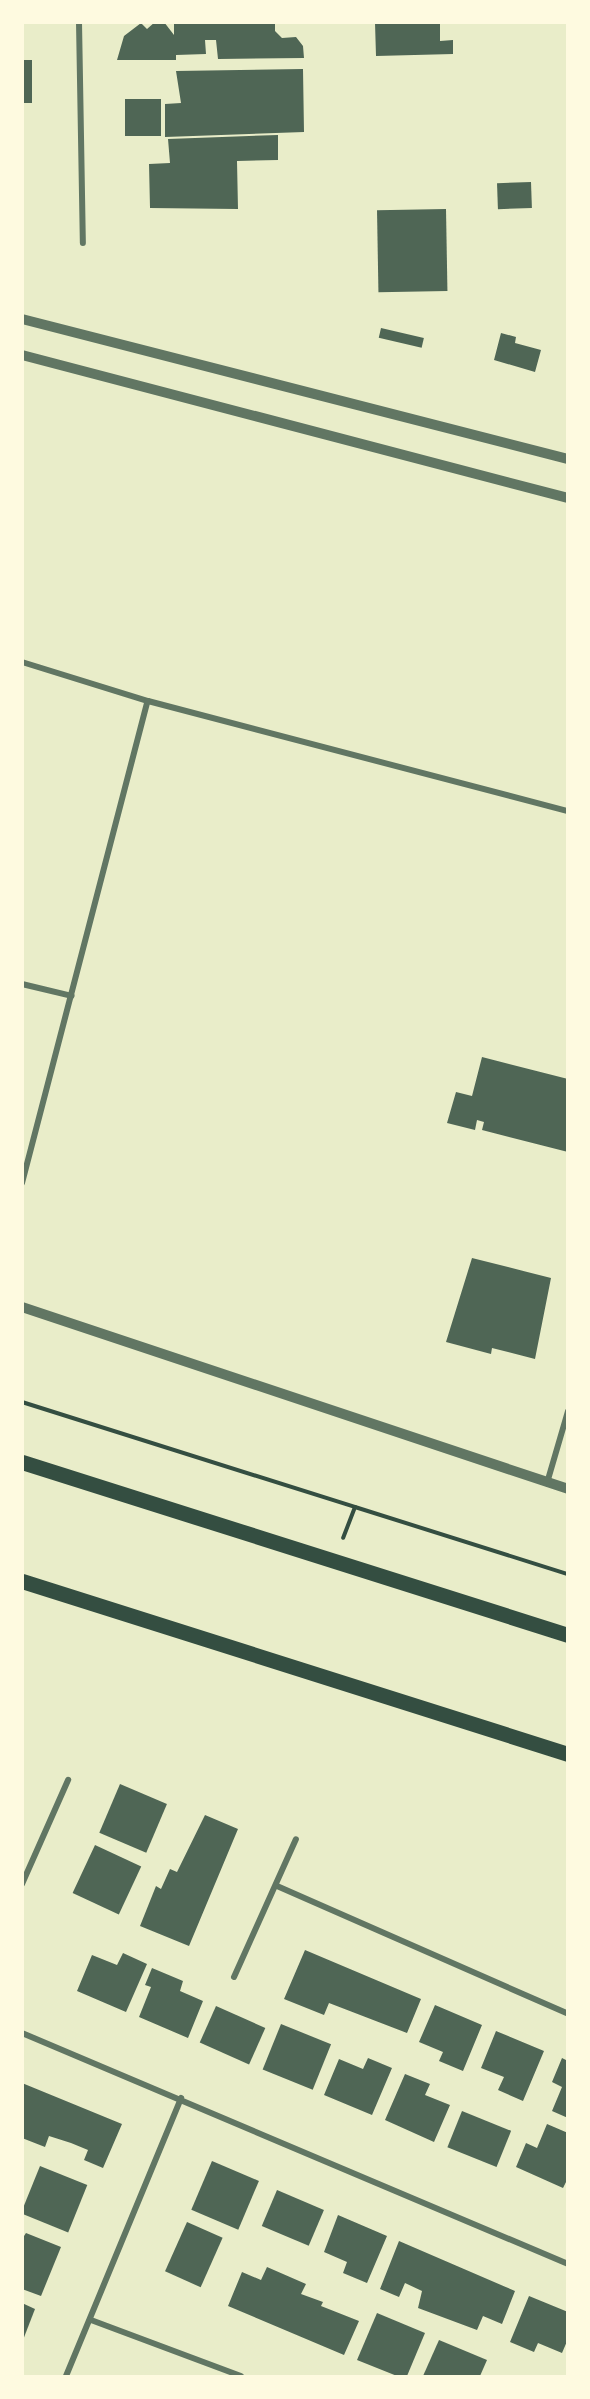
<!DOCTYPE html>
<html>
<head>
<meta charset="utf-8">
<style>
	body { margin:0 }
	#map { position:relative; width:590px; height:2399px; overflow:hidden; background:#e9edc9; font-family:Barlow,sans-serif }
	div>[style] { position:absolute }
	.building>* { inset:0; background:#4f6655; transform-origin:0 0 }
	.path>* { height:4px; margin:-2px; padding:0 2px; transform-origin:2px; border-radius:2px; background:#344e41 }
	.minor>* { height:6px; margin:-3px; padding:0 3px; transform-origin:3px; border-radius:3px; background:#617663 }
	.tertiary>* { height:10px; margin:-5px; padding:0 5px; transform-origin:5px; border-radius:5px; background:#617663 }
	.primary>* { height:15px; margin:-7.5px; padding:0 7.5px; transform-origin:7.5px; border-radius:7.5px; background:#344e41 }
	span { translate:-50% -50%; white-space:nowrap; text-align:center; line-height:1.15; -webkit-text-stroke:4.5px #fefae0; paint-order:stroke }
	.frame { position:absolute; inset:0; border:24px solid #fefae0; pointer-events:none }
</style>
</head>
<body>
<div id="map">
	<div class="building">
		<div style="clip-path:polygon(155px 22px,164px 22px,174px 35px,174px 22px,275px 22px,275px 31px,282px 38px,296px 37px,303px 46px,304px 58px,218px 59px,216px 40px,205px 40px,206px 54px,176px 55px,176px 60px,117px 60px,124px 36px,141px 23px,147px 29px)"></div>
		<div style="clip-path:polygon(440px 22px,440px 41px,453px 40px,453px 54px,376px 56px,375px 23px)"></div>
		<div style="left:22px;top:60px;width:10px;height:43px"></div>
		<div style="clip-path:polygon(303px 69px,304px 132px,165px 137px,165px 104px,181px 103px,176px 71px)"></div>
		<div style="left:125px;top:99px;width:36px;height:37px"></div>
		<div style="clip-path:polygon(278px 135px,278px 160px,237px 161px,238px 209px,150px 208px,149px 164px,170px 163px,168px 139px)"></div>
		<div style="left:531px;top:182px;width:26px;height:34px;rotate:88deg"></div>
		<div style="left:446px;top:209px;width:82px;height:69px;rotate:89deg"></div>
		<div style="left:381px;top:328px;width:44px;height:10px;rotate:13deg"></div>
		<div style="clip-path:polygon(501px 333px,516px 337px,515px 343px,541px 350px,535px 372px,494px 360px)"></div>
		<div style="clip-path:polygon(482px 1057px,568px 1079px,568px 1152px,482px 1130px,484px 1122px,477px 1120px,475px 1130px,447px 1123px,456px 1092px,472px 1096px)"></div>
		<div style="clip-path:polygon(472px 1258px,551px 1278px,535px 1359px,492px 1348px,491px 1354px,446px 1342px)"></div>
		<div style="left:120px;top:1784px;width:51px;height:53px;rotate:23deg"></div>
		<div style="clip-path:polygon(205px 1815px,238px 1829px,189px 1946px,140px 1926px,156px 1886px,161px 1889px,170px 1869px,177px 1872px)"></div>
		<div style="left:95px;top:1845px;width:51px;height:53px;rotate:25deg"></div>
		<div style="clip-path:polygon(305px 1950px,421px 1999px,407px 2033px,329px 2003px,324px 2015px,284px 1999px)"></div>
		<div style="clip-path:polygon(123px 1953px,147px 1964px,126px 2012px,77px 1991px,92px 1955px,117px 1965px)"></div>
		<div style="clip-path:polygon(152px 1968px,183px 1981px,180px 1991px,203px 2001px,188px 2038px,139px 2017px,151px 1987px,145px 1985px)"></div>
		<div style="clip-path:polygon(435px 2005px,482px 2025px,463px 2071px,439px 2061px,443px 2052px,419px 2042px)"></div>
		<div style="left:216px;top:2006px;width:54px;height:40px;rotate:24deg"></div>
		<div style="left:281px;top:2024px;width:54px;height:49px;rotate:22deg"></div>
		<div style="clip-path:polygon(496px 2031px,544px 2051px,523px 2101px,498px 2090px,504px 2077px,481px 2068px)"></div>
		<div style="clip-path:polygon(368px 2058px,392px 2068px,372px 2115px,324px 2095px,339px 2059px,363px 2069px)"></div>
		<div style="clip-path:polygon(562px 2058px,568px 2061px,568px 2118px,552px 2111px,562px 2087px,552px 2082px)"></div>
		<div style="clip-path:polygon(405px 2074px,430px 2084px,425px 2095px,450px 2105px,434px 2142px,385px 2120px)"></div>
		<div style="clip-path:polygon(22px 2083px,122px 2124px,103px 2168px,84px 2160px,88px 2150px,71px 2143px,49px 2136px,45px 2147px,22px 2138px)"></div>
		<div style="left:462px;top:2111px;width:53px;height:39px;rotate:22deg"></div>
		<div style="clip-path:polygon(547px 2124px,568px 2133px,568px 2178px,563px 2188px,516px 2167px,526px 2143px,537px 2148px)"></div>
		<div style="left:212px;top:2161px;width:51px;height:53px;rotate:23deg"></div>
		<div style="left:40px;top:2166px;width:51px;height:51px;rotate:22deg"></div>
		<div style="left:277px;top:2190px;width:51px;height:39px;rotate:23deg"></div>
		<div style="clip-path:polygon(338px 2215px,387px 2236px,367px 2283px,343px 2273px,347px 2262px,324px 2252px)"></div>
		<div style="left:187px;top:2222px;width:39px;height:54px;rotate:24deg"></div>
		<div style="clip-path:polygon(26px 2233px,61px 2247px,41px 2296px,22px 2289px,22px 2239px)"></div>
		<div style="clip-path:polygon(399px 2241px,515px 2291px,502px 2324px,483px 2316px,477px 2330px,418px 2308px,422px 2291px,405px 2283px,399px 2297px,380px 2289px)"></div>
		<div style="clip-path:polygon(267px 2267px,306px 2284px,301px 2294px,323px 2302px,321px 2306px,359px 2321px,344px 2355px,228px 2306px,242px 2272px,261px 2280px)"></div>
		<div style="clip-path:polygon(529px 2296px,568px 2312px,568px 2339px,562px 2353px,538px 2343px,534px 2352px,510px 2342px)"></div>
		<div style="clip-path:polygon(22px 2303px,35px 2309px,23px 2340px,22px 2340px)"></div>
		<div style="clip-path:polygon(377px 2313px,425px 2333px,407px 2376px,397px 2376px,357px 2360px)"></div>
		<div style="clip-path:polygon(439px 2340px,487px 2360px,480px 2376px,423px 2376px)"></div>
	</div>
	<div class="path">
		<div style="left:22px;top:1402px;width:349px;rotate:17.5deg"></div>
		<div style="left:355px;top:1507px;width:33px;rotate:111deg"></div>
		<div style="left:355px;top:1507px;width:223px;rotate:17.5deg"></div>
	</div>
	<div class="minor">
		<div style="left:79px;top:22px;width:221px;rotate:89deg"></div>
		<div style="left:22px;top:662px;width:132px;rotate:17.2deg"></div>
		<div style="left:148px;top:701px;width:434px;rotate:14.7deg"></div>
		<div style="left:22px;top:984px;width:51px;rotate:13.5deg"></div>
		<div style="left:22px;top:1183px;width:498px;rotate:-75.4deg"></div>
		<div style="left:547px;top:1483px;width:75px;rotate:-73.7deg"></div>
		<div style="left:22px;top:1884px;width:114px;rotate:-66.1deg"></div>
		<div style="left:277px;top:1886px;width:318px;rotate:23.7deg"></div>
		<div style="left:234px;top:1977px;width:151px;rotate:-65.8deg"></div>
		<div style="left:22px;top:2033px;width:593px;rotate:22.93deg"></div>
		<div style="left:91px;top:2320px;width:160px;rotate:20.5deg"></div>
		<div style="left:66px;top:2376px;width:301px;rotate:-67.5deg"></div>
	</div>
	<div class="tertiary">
		<div style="left:22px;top:319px;width:564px;rotate:14.38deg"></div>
		<div style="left:22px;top:355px;width:564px;rotate:14.68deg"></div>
		<div style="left:22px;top:1307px;width:576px;rotate:18.43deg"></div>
	</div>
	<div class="primary">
		<div style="left:22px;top:1462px;width:573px;rotate:17.58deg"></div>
		<div style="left:22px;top:1581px;width:573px;rotate:17.58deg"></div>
	</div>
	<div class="frame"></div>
</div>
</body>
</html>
